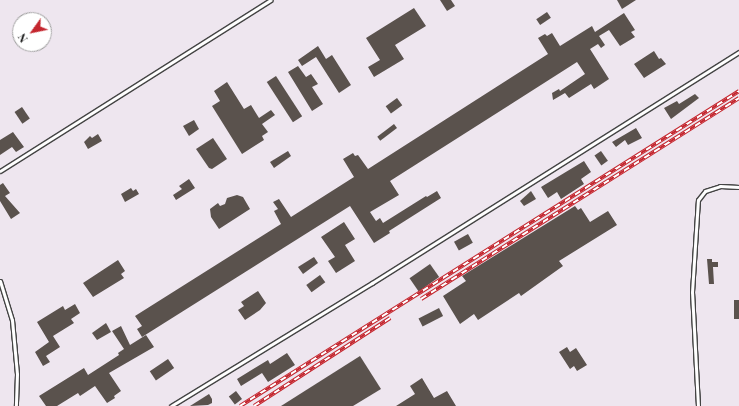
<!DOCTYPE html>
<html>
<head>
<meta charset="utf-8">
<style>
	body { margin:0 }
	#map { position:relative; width:739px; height:406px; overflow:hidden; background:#fffdf5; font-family:"Playfair Display",serif }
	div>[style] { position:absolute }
	.industrial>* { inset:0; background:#eee6ef }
	.building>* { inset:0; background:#5a524d; transform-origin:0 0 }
	.roads { filter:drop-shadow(1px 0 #444) drop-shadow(-1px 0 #444) drop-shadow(0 1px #444) drop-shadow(0 -1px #444) }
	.service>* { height:3px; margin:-1.5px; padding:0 1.5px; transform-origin:1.5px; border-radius:1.5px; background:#fff }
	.rail>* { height:3.5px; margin-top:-1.75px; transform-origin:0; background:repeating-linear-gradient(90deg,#fff 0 6px,#c4262e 0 12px); box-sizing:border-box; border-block:1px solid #c4262e }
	span { translate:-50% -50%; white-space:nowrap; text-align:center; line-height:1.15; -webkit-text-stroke:4px #fff; paint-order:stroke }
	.north { position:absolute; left:12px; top:12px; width:40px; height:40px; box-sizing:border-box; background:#fff; border:1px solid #a0a0a0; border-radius:50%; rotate:237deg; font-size:11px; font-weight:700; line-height:16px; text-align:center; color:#111 }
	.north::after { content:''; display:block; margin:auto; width:14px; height:18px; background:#c4262e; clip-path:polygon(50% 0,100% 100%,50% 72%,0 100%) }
</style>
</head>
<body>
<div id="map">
	<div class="industrial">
		<div style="clip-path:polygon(evenodd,0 0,739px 0,739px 406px,0 406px,0 0,20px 20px,44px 20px,44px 44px,20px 44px,20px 20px)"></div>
	</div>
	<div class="building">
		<div style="clip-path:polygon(440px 0,451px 0,455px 6px,447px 11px)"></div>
		<div style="clip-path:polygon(617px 0,636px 0,622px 9px)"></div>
		<div style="clip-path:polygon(414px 8px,426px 26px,395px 45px,404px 59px,374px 77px,368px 67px,380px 60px,366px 38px)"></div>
		<div style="left:547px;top:12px;width:7px;height:13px;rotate:56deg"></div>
		<div style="clip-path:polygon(624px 13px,635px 30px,631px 32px,635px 37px,620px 46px,609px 30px,599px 36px,605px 45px,601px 48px,598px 44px,590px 49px,609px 79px,594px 89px,591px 84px,569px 98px,565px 93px,553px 100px,552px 93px,559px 89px,560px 91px,585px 74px,577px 62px,390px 181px,399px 195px,370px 212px,376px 221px,380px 218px,383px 223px,426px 196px,427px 197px,437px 191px,441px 198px,389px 231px,390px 233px,374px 243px,350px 206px,142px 337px,137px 329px,142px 326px,135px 316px,281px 224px,274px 211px,278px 209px,273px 202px,279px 199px,291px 217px,354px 177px,343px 159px,353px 153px,355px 156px,358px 155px,368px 169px,548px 54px,538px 38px,545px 34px,547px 36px,552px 33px,560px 46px,592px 26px,595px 32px)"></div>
		<div style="clip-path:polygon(318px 46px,326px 59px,332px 55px,351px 85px,339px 93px,316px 57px,302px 66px,298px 60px)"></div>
		<div style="clip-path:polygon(654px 51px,659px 59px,661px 58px,666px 64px,644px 78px,634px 64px)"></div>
		<div style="clip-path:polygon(298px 66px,306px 77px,311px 74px,318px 84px,312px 87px,323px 104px,312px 111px,288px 72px)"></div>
		<div style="left:276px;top:76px;width:48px;height:11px;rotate:57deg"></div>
		<div style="clip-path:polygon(227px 82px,244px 109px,251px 105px,259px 118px,271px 110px,275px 115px,262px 124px,268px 132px,262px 136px,264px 140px,242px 154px,212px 106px,220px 101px,214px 91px)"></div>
		<div style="clip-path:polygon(695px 94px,699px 98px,671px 119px,664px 108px,677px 101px,679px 104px)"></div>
		<div style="left:397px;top:98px;width:9px;height:14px;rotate:54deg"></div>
		<div style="left:22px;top:107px;width:14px;height:9px;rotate:56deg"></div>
		<div style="clip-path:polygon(194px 120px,199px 129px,189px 136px,183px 126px)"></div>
		<div style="left:394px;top:124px;width:5px;height:21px;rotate:53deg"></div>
		<div style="clip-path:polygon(636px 128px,642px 138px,628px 145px,625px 140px,616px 147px,612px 142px)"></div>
		<div style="clip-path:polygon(13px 132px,24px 147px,16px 152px,12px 147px,0 155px,0 140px)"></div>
		<div style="clip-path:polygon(98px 134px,102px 141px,88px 149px,84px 142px,90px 136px,92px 138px)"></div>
		<div style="clip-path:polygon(213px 138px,227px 159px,212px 169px,209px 168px,196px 149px)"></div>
		<div style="clip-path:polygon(288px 151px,291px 156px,274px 168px,270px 162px)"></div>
		<div style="left:601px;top:151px;width:12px;height:8px;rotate:55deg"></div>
		<div style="clip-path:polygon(584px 161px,591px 172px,581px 179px,584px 184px,561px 199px,557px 192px,548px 198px,541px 187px)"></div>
		<div style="clip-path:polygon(189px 179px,195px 188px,176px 200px,173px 195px,182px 189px,179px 186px)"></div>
		<div style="clip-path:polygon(3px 183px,10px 193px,5px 196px,20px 213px,11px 219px,0 201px,0 185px)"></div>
		<div style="clip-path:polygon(131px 188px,133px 191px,136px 189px,139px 194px,125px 202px,121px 194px)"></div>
		<div style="clip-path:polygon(531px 191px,536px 199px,524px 206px,520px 201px)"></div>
		<div style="clip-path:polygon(237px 195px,243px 197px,250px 209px,219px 229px,211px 217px,210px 209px,218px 203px,220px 206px,225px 204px,227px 198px)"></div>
		<div style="clip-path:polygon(575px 206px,578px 210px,581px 208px,590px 222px,608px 211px,617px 225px,559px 261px,563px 266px,521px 296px,519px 293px,478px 320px,474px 314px,460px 324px,443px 296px,466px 281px,462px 276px)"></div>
		<div style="clip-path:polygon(344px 222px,355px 239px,345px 245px,355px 261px,336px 273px,328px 261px,335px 257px,321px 237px)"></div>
		<div style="left:468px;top:234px;width:10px;height:16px;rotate:61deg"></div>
		<div style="clip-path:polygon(314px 257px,318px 263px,303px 274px,298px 267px)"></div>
		<div style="clip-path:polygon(707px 259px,712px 259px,712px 262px,718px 262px,718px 267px,713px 267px,714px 284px,709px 284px)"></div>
		<div style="clip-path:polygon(118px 260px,125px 271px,121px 274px,124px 278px,93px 297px,83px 283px)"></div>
		<div style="left:430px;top:264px;width:16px;height:25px;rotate:55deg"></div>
		<div style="left:320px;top:275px;width:9px;height:17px;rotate:54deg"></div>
		<div style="clip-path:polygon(258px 291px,266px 303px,260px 310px,245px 320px,238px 310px,244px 306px,241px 302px)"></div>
		<div style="left:734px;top:300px;width:5px;height:19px"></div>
		<div style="clip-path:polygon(75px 304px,80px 313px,71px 319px,74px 323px,53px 336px,60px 347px,46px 356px,50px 362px,43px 366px,35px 352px,49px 342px,37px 322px,63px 306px,65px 310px)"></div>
		<div style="left:439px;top:308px;width:9px;height:23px;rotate:63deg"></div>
		<div style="clip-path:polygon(106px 323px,111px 332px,97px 340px,92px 333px)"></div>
		<div style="clip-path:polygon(121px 326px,130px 345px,146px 335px,154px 347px,109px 373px,121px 391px,114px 396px,115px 398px,107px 403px,95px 386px,80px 396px,78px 393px,57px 406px,46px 406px,39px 396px,84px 368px,88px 375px,119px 355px,118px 353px,124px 349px,112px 331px)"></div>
		<div style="clip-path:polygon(567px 347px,570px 352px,576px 348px,587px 365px,577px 371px,574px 366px,570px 369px,559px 352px)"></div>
		<div style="clip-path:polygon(287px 353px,295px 365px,268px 382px,262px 373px,241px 386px,237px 379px,268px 360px,270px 364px)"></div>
		<div style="clip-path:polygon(360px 356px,381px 389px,353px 406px,281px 406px)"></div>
		<div style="left:168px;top:359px;width:11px;height:22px;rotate:56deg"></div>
		<div style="clip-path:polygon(422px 378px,434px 398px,447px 391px,456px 406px,396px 406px,415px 394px,410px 386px)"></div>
		<div style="left:236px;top:391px;width:10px;height:9px;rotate:53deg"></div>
		<div style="clip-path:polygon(209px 394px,212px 399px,212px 403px,208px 405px,190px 406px)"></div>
	</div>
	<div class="roads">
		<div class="service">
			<div style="left:0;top:171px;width:320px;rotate:-32.3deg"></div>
			<div style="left:0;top:281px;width:41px;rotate:72.9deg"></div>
			<div style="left:12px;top:320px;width:54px;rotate:84.7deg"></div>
			<div style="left:17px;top:374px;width:32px;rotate:92deg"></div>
			<div style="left:171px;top:406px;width:236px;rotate:-31.5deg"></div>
			<div style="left:372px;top:283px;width:434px;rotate:-32.2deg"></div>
			<div style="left:698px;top:406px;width:114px;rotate:-93deg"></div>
			<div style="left:692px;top:292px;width:92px;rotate:-86.3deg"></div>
			<div style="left:698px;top:200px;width:11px;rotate:-52deg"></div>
			<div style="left:705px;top:191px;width:16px;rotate:-18deg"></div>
			<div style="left:720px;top:186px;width:19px;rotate:3deg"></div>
		</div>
	</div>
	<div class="rail">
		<div style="left:421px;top:299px;width:376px;rotate:-32.3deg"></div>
		<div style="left:240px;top:406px;width:590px;rotate:-32.26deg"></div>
		<div style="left:254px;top:406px;width:162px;rotate:-32.9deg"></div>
	</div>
	<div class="north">N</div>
</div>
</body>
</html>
